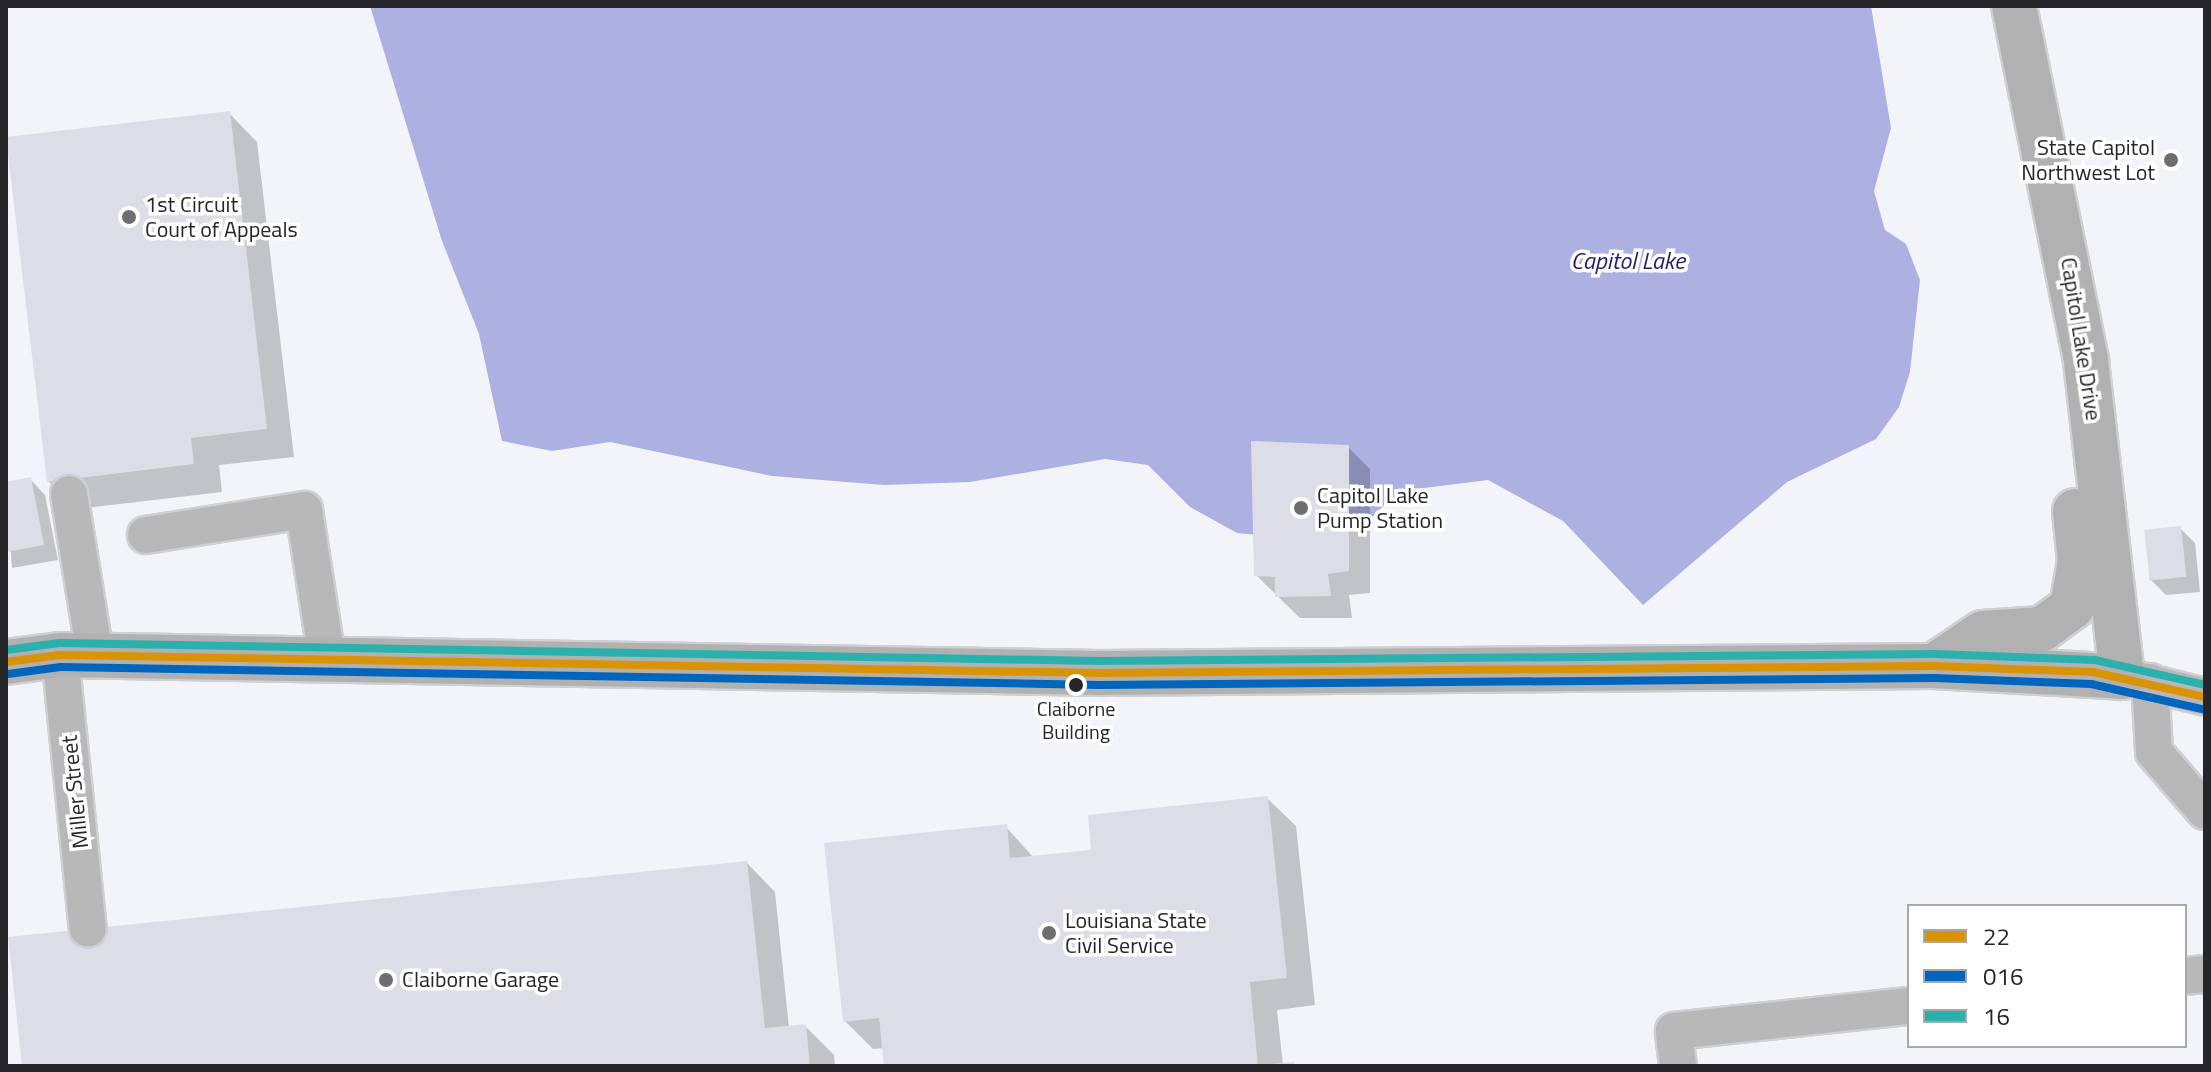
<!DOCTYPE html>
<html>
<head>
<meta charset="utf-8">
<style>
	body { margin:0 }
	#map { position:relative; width:2211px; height:1072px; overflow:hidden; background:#f3f4f9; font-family:"Titillium Web",sans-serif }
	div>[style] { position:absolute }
	.water>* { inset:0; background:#adb1e2 }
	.shadow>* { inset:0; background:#0003 }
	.building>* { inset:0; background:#dcdde7; transform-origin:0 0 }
	.roads { filter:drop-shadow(2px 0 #cfd0d3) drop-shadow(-2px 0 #cfd0d3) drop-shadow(0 2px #cfd0d3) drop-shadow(0 -2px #cfd0d3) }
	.minor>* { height:36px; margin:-18px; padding:0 18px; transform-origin:18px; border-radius:18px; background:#b8b8b8 }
	.major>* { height:44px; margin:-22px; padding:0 22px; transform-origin:22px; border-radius:22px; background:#b2b1b1 }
	.bus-1>* { height:8px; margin:-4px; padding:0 4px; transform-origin:4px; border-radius:4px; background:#d89306 }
	.bus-2>* { height:8px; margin:-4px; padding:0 4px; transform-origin:4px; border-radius:4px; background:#0065bd }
	.bus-3>* { height:8px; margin:-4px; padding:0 4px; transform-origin:4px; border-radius:4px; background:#2ab1ad }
	.dots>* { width:22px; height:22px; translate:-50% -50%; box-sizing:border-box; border:4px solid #fff; border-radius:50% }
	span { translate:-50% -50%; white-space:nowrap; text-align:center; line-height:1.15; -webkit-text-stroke:7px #fff; paint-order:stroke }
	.bus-label { font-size:20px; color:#26262a }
	.poi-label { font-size:22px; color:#26262a }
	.right { translate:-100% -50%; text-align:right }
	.left { translate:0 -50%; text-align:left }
	.street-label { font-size:22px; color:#26262a }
	.water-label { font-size:24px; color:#261c6b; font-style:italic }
	.frame { position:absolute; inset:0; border:8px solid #26262a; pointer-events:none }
	.legend { position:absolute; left:1907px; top:904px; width:280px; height:144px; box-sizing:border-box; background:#fff; border:2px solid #a8a8aa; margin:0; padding:10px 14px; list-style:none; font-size:24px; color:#26262a }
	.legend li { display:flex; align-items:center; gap:16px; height:40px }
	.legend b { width:40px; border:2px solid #a8a8aa }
</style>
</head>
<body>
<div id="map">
	<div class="water">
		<div style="clip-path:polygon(370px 6px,1871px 6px,1891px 128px,1874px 191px,1885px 230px,1906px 244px,1920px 280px,1910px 372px,1899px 407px,1876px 439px,1787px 482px,1643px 605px,1563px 521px,1488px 480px,1416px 489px,1388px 501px,1359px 531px,1258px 535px,1237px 533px,1190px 507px,1148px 465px,1105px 459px,970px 482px,884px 485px,772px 476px,610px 442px,552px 451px,502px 441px,479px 334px,442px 241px)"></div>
	</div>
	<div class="shadow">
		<div style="clip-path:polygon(229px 113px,257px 142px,294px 457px,219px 465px,222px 492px,77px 509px,48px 481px)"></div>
		<div style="clip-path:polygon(1348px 447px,1370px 469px,1370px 593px,1349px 595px,1352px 618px,1300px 618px,1256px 575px)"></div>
		<div style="clip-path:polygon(30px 479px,45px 495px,58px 560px,12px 568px,6px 484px)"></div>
		<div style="clip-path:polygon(2180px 528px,2195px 543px,2200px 592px,2166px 595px,2151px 580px)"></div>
		<div style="clip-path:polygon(1267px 798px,1296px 826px,1315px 1005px,1277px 1010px,1283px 1065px,1295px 1066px,886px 1066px,884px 1048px,873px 1049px,845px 1021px,1006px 827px,1034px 858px,1094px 852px)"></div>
		<div style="clip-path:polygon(747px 863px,775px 892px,789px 1028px,805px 1026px,834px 1055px,835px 1066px,24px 1066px)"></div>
	</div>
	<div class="building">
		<div style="clip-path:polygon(230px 111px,267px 429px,191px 438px,194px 464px,47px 482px,6px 137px)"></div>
		<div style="clip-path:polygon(1251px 441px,1349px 445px,1349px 571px,1328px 574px,1331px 596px,1275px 597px,1275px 577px,1254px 576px)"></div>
		<div style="clip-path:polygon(31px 477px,44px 545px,6px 552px,6px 482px)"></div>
		<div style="left:2181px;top:526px;width:51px;height:37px;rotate:84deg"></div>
		<div style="clip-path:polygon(1268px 796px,1287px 978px,1250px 982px,1258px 1066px,884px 1066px,879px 1018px,843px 1022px,824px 843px,1007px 824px,1010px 858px,1091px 850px,1088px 815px)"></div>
		<div style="clip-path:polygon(747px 861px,765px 1028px,806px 1024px,810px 1066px,22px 1066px,8px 937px)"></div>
		<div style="clip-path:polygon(1294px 1062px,1294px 1066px,1272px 1066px,1272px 1064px)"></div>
	</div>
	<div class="roads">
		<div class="minor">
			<div style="left:69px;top:494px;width:163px;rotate:80.8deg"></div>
			<div style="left:146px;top:535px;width:160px;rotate:-9deg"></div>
			<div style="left:304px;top:510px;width:151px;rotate:81.2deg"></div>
			<div style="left:60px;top:655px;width:275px;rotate:84.2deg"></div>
			<div style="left:2129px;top:678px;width:78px;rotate:14deg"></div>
			<div style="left:2150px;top:682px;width:70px;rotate:86.7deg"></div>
			<div style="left:2154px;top:752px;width:78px;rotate:49.2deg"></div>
			<div style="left:2185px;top:976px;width:20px;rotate:-6deg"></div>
			<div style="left:1678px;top:1066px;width:35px;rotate:-97deg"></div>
			<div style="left:1674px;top:1031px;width:236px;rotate:-6.1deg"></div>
		</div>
		<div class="major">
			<div style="left:6px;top:662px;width:54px;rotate:-7.4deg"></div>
			<div style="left:60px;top:655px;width:1039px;rotate:0.99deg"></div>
			<div style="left:1099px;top:673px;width:835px;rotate:-0.48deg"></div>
			<div style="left:1934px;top:666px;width:188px;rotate:3.3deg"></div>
			<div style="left:2122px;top:677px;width:319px;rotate:-96.5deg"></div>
			<div style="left:2086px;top:360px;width:361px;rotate:-101.5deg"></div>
			<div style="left:1934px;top:666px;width:59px;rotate:-34deg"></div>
			<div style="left:1983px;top:633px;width:59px;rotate:-3.9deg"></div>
			<div style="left:2042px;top:629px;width:37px;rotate:-36deg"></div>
			<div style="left:2072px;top:607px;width:47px;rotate:-80.1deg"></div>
			<div style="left:2080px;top:561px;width:50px;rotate:-95.7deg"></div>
		</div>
	</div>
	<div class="bus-1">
		<div style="left:6px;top:662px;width:54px;rotate:-7.4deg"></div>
		<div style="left:60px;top:655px;width:1039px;rotate:0.99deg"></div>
		<div style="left:1099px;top:673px;width:835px;rotate:-0.48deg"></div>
		<div style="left:1934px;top:666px;width:159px;rotate:2.2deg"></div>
		<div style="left:2093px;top:672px;width:115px;rotate:12.6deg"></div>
	</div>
	<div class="bus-2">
		<div style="left:8px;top:674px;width:53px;rotate:-7.5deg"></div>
		<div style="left:61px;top:667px;width:1038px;rotate:0.99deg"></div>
		<div style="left:1099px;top:685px;width:835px;rotate:-0.48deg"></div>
		<div style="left:1934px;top:678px;width:157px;rotate:2.2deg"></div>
		<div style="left:2091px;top:684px;width:114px;rotate:12.7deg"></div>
	</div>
	<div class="bus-3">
		<div style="left:6px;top:650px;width:54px;rotate:-7.4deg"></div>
		<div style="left:60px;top:643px;width:1039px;rotate:0.99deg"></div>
		<div style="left:1099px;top:661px;width:835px;rotate:-0.48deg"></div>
		<div style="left:1934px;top:654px;width:161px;rotate:2.1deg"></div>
		<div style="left:2095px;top:660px;width:113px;rotate:12.8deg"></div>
	</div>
	<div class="dots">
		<div style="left:2171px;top:160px;background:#6e6e72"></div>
		<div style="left:129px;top:217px;background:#6e6e72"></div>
		<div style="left:1301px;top:508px;background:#6e6e72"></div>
		<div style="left:1076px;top:685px;background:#26262a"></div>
		<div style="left:1049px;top:933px;background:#6e6e72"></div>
		<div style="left:386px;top:980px;background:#6e6e72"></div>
	</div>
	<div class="bus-label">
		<span style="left:1076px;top:720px">Claiborne<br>Building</span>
	</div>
	<div class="poi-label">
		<span class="right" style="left:2155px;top:160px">State Capitol<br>Northwest Lot</span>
		<span class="left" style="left:145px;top:217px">1st Circuit<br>Court of Appeals</span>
		<span class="left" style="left:1317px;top:508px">Capitol Lake<br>Pump Station</span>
		<span class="left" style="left:1065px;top:933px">Louisiana State<br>Civil Service</span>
		<span class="left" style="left:402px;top:980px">Claiborne Garage</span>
	</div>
	<div class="street-label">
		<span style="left:2081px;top:339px;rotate:81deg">Capitol Lake Drive</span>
		<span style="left:75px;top:792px;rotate:-96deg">Miller Street</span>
	</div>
	<div class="water-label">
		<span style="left:1628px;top:261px">Capitol Lake</span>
	</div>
	<div class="frame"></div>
	<ul class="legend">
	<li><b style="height:10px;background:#d89306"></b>22</li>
	<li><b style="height:10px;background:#0065bd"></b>016</li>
	<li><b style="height:10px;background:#2ab1ad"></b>16</li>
	</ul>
</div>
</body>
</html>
